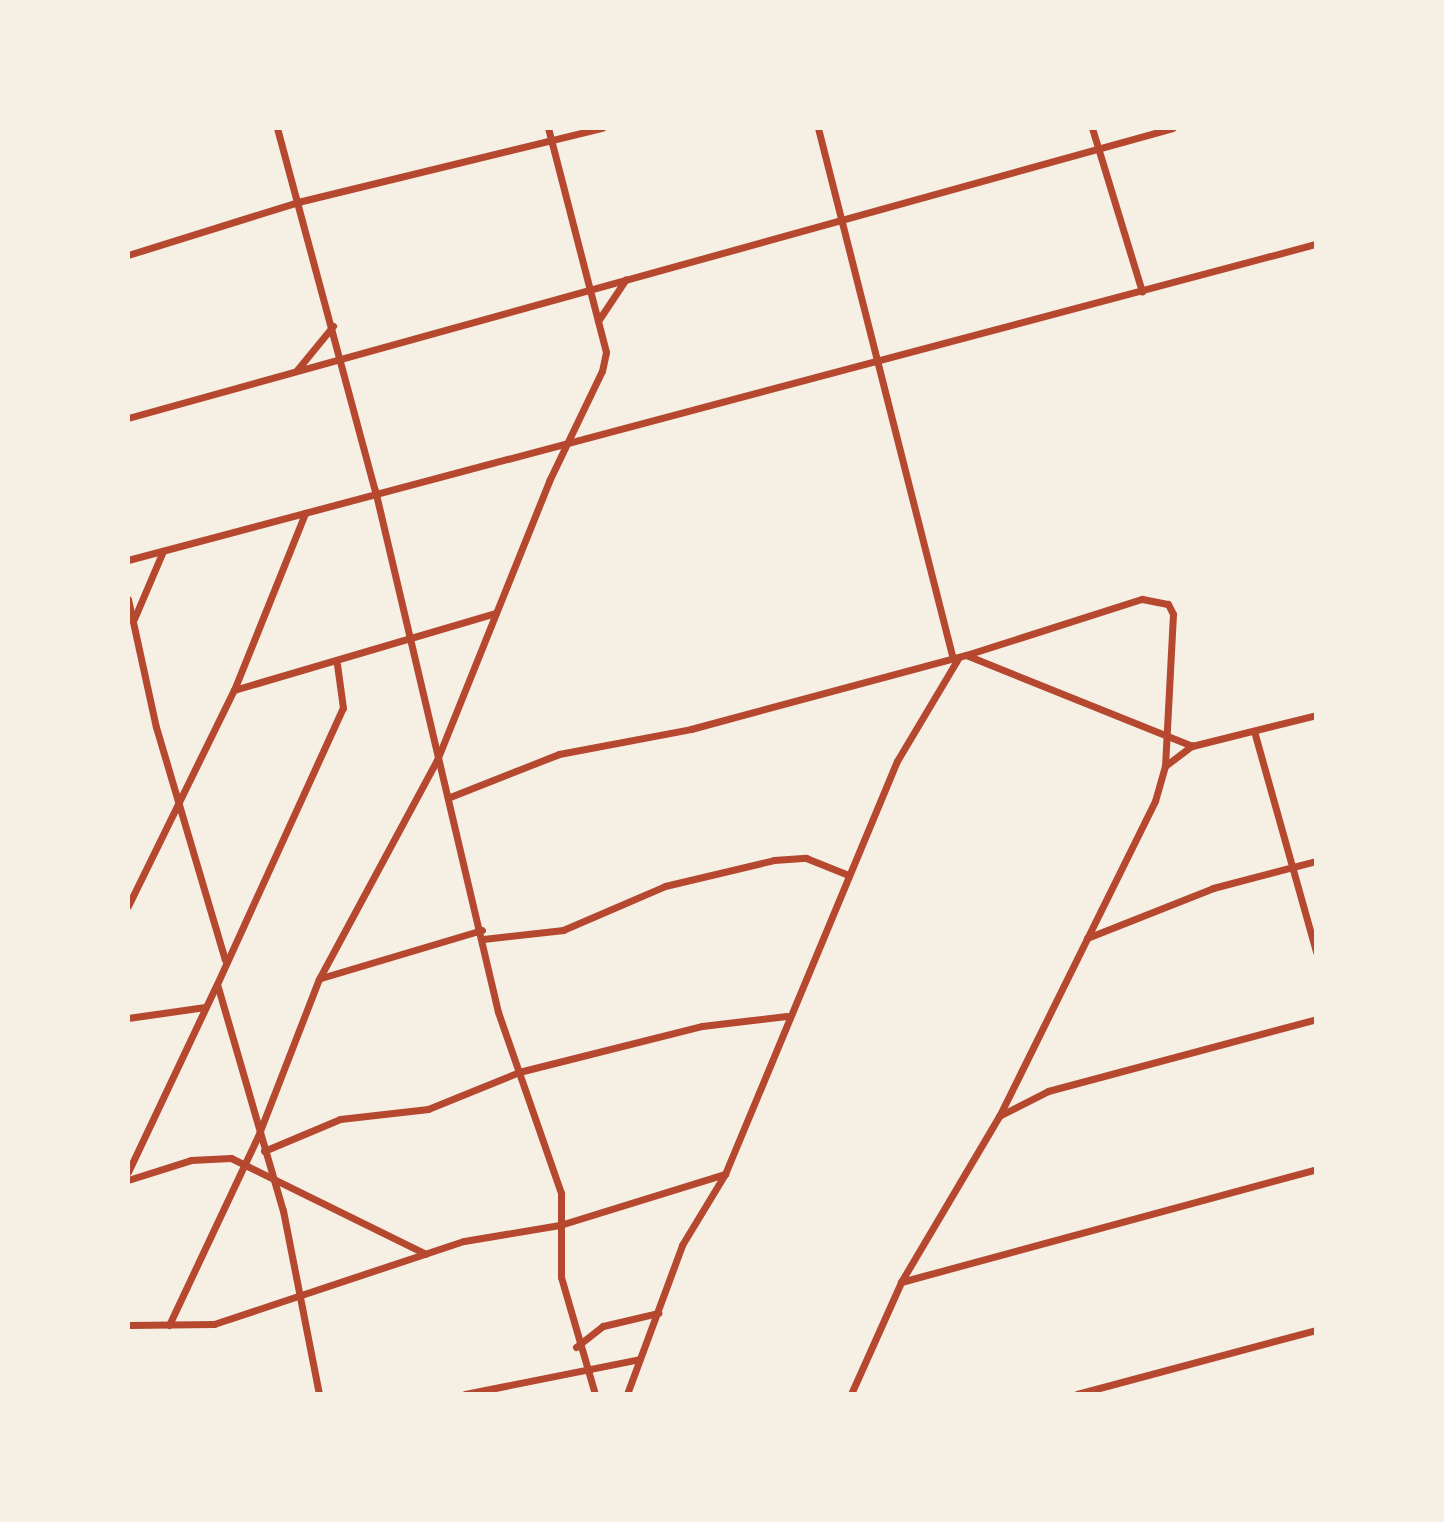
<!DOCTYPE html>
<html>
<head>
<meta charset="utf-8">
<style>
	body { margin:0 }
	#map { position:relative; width:1444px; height:1522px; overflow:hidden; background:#f6efe4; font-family:"Public Sans",sans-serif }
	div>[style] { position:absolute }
	.minor>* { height:7px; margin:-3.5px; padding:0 3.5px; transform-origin:3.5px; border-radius:3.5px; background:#b5482f }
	span { translate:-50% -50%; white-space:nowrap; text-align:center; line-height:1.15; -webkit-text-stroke:6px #f6efe4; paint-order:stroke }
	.frame { position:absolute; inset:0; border:130px solid #f6efe4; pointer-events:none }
</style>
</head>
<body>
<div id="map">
	<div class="minor">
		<div style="left:277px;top:128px;width:375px;rotate:74.9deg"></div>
		<div style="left:375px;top:490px;width:536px;rotate:76.74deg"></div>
		<div style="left:498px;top:1012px;width:192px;rotate:70.8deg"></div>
		<div style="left:561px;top:1193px;width:84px;rotate:90deg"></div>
		<div style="left:561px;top:1277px;width:122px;rotate:73.8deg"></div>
		<div style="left:818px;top:128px;width:548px;rotate:75.74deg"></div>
		<div style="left:1092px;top:128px;width:171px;rotate:73deg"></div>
		<div style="left:128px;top:255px;width:178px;rotate:-17.3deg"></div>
		<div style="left:298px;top:202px;width:313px;rotate:-13.7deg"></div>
		<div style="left:598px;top:321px;width:50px;rotate:-56.3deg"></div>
		<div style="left:297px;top:370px;width:57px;rotate:-50.7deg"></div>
		<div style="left:128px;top:418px;width:1084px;rotate:-15.51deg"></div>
		<div style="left:128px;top:560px;width:1229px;rotate:-14.9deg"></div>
		<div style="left:128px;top:599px;width:131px;rotate:77.7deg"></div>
		<div style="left:156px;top:727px;width:243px;rotate:73.5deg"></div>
		<div style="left:134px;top:619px;width:74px;rotate:-66.9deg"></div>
		<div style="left:966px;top:655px;width:185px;rotate:-17.7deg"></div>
		<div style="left:1142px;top:599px;width:26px;rotate:11deg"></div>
		<div style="left:1168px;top:604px;width:11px;rotate:63deg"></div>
		<div style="left:1173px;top:614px;width:152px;rotate:93deg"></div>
		<div style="left:1165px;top:766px;width:36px;rotate:106deg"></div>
		<div style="left:1155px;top:801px;width:352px;rotate:116.3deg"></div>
		<div style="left:234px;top:690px;width:273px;rotate:-16.4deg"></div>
		<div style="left:1254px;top:731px;width:230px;rotate:74.3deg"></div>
		<div style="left:1165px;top:766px;width:34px;rotate:-37deg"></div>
		<div style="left:1192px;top:746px;width:128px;rotate:-14deg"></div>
		<div style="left:450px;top:797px;width:117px;rotate:-21.5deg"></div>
		<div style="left:559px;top:754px;width:134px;rotate:-10.7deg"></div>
		<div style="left:691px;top:729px;width:285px;rotate:-15.1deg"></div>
		<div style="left:966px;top:655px;width:244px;rotate:21.9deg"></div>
		<div style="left:128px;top:906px;width:241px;rotate:-63.9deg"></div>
		<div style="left:234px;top:690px;width:191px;rotate:-68.1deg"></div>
		<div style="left:1087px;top:938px;width:136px;rotate:-21.6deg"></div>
		<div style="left:1213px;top:888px;width:106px;rotate:-14.7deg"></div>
		<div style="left:483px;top:939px;width:81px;rotate:-6.4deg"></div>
		<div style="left:563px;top:930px;width:111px;rotate:-23.3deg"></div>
		<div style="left:665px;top:886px;width:112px;rotate:-13.4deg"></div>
		<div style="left:774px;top:860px;width:32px;rotate:-4deg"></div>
		<div style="left:806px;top:858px;width:43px;rotate:21.8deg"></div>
		<div style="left:321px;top:978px;width:168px;rotate:-16.6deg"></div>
		<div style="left:128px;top:1018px;width:78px;rotate:-8.1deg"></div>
		<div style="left:264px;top:1151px;width:82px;rotate:-22.8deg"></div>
		<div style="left:340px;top:1119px;width:89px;rotate:-6.5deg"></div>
		<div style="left:428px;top:1109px;width:98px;rotate:-22.1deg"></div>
		<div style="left:519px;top:1072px;width:189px;rotate:-14.1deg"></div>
		<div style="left:702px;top:1026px;width:85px;rotate:-6.8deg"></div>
		<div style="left:128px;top:1172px;width:206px;rotate:-64.7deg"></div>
		<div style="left:128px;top:1180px;width:66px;rotate:-17.6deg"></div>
		<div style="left:191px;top:1160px;width:40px;rotate:-2.9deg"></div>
		<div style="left:231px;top:1158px;width:217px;rotate:26.2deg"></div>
		<div style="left:901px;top:1282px;width:430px;rotate:-15.2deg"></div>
		<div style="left:128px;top:1325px;width:86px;rotate:-0.7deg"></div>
		<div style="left:214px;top:1324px;width:263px;rotate:-18.4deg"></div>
		<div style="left:464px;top:1241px;width:97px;rotate:-9.5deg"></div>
		<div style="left:560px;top:1225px;width:173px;rotate:-17.2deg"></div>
		<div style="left:169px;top:1325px;width:209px;rotate:-64.8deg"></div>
		<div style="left:258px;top:1136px;width:168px;rotate:-68.8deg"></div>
		<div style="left:319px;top:979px;width:249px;rotate:-61.7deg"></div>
		<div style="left:437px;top:760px;width:301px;rotate:-68.1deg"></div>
		<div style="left:549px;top:481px;width:122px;rotate:-64.3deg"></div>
		<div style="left:602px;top:371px;width:19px;rotate:-78deg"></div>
		<div style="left:606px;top:352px;width:231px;rotate:-104.5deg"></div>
		<div style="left:576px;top:1347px;width:34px;rotate:-38deg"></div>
		<div style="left:603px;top:1326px;width:57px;rotate:-13.3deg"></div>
		<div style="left:319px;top:1394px;width:187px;rotate:-101.1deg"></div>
		<div style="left:283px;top:1211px;width:236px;rotate:-106.2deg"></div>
		<div style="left:217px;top:984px;width:303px;rotate:-65.5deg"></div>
		<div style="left:343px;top:708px;width:44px;rotate:-97.8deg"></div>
		<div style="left:465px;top:1394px;width:178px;rotate:-11.3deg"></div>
		<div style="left:627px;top:1394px;width:159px;rotate:-69.7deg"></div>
		<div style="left:682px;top:1245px;width:83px;rotate:-58.8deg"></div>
		<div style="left:725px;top:1174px;width:447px;rotate:-67.4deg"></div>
		<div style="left:897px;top:761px;width:121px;rotate:-59.2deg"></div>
		<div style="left:851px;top:1394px;width:123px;rotate:-65.9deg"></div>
		<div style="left:901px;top:1282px;width:193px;rotate:-59.4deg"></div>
		<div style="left:999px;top:1116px;width:55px;rotate:-27deg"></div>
		<div style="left:1048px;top:1091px;width:278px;rotate:-15deg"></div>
		<div style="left:1077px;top:1394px;width:247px;rotate:-15deg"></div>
	</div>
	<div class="frame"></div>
</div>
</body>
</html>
